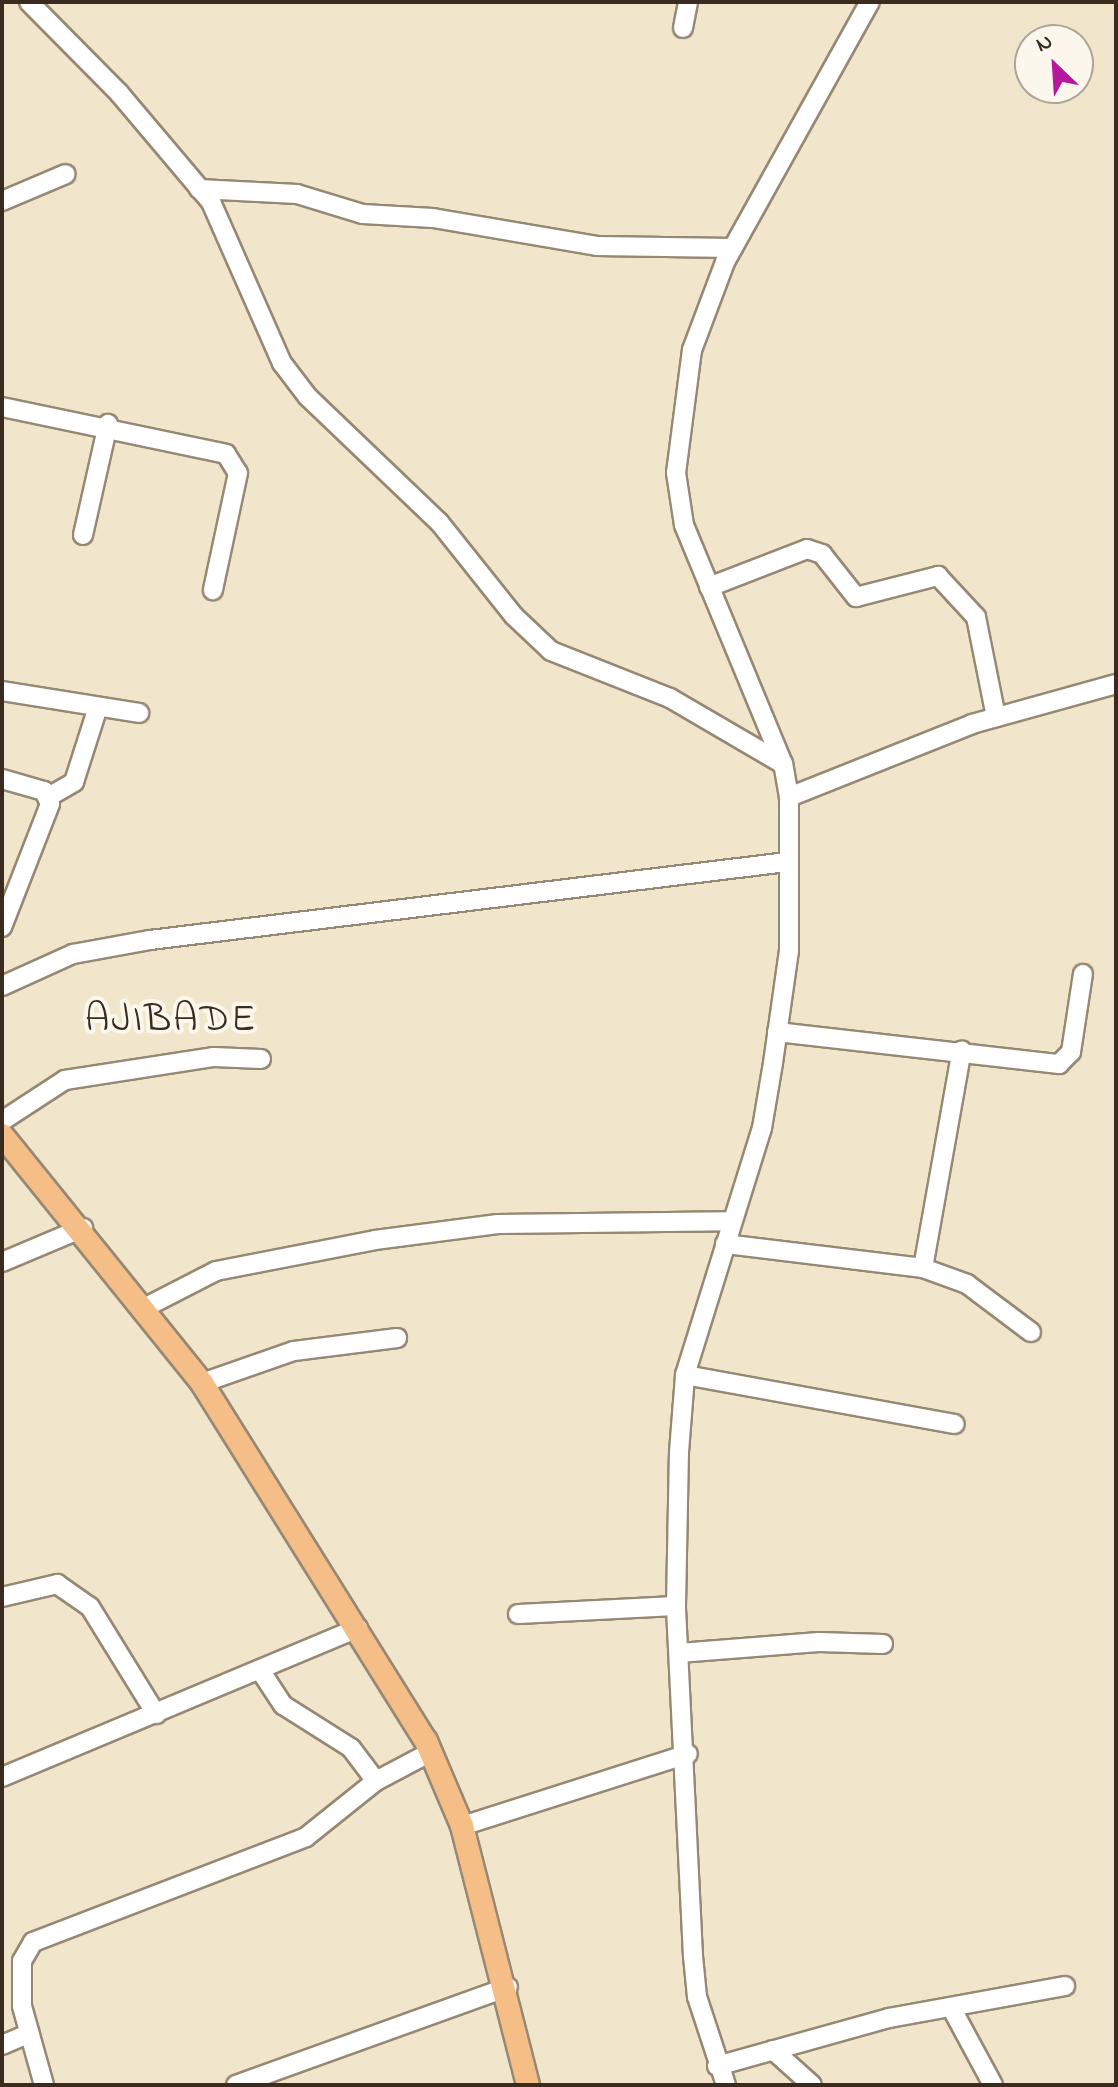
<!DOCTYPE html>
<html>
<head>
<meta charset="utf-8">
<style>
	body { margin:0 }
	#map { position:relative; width:1118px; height:2087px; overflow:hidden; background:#f1e6cb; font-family:"Indie Flower",sans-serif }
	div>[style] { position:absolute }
	.roads { filter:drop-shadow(2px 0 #968874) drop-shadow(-2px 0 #968874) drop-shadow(0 2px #968874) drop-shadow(0 -2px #968874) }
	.minor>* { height:18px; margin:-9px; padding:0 9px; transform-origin:9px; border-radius:9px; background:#fff }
	.major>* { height:22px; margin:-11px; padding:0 11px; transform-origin:11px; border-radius:11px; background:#f6be87 }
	span { translate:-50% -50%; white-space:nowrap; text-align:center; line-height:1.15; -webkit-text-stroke:8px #fbf7ec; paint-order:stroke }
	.quarter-label { font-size:40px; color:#3b2a1e; letter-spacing:2px }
	.frame { position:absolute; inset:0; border:4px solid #3b2a1e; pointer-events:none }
	.north { position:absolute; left:1014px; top:24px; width:80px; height:80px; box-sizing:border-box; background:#fbf7ec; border:2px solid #aea59a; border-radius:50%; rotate:335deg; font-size:22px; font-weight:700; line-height:32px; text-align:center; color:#3b2a1e }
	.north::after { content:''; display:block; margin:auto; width:28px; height:36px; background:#b5179e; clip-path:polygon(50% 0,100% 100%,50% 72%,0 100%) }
</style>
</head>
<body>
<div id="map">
	<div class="roads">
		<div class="minor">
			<div style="left:29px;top:2px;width:128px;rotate:45.3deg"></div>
			<div style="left:119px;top:93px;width:143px;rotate:49.8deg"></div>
			<div style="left:211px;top:202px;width:176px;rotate:66.2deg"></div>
			<div style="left:282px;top:363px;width:43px;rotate:52.6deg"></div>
			<div style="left:308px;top:397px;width:181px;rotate:43.7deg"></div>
			<div style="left:439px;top:522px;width:120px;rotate:51.4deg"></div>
			<div style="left:514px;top:616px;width:51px;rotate:43.4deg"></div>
			<div style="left:551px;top:651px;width:128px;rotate:21.6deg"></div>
			<div style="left:670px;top:698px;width:131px;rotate:30.3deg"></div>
			<div style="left:683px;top:28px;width:26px;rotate:-79deg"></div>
			<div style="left:199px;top:189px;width:98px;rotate:2.9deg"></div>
			<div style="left:297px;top:194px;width:69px;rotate:16.9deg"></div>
			<div style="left:363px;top:214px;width:70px;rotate:3.3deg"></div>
			<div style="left:433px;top:218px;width:166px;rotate:9.7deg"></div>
			<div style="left:597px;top:246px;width:136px;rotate:0.8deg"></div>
			<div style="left:2px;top:201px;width:69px;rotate:-22.9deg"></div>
			<div style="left:2px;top:407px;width:229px;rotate:11.8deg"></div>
			<div style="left:226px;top:454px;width:22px;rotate:58deg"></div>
			<div style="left:238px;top:473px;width:120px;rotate:102.1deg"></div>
			<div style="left:83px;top:535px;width:114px;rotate:-77.3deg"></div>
			<div style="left:709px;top:587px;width:105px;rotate:-21.2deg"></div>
			<div style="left:807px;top:549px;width:16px;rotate:18deg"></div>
			<div style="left:822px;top:554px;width:55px;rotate:51.7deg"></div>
			<div style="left:856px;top:597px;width:85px;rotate:-14.4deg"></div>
			<div style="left:938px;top:576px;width:56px;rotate:47.2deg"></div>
			<div style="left:976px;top:617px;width:102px;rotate:78.7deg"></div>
			<div style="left:2px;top:691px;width:139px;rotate:9.1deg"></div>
			<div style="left:2px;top:779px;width:44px;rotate:15.9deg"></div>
			<div style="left:44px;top:791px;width:14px;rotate:65deg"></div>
			<div style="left:50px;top:804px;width:132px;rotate:111.3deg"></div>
			<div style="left:50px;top:796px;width:28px;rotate:-30deg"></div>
			<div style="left:74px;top:782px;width:79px;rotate:-72.3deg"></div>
			<div style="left:789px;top:797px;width:197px;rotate:-21.7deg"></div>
			<div style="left:972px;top:724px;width:149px;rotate:-15.5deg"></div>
			<div style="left:2px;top:986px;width:78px;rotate:-24.3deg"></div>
			<div style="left:73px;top:954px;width:78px;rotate:-10.3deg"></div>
			<div style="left:150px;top:940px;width:642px;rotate:-6.98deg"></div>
			<div style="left:777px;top:1032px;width:284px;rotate:6.5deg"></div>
			<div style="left:1059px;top:1064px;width:17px;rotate:-45deg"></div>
			<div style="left:1071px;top:1052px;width:79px;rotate:-81.3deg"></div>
			<div style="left:2px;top:1121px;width:75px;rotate:-33.1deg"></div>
			<div style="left:65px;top:1080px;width:151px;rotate:-8.8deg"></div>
			<div style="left:214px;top:1057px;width:47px;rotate:2.4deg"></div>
			<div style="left:725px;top:1244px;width:199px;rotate:6.9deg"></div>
			<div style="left:923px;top:1268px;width:221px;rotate:-79.9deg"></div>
			<div style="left:2px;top:1262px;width:88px;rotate:-22.8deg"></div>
			<div style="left:923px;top:1268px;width:47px;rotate:20deg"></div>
			<div style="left:967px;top:1284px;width:80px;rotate:36.9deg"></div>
			<div style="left:144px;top:1308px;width:81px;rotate:-27.2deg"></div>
			<div style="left:216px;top:1271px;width:162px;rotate:-11deg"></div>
			<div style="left:375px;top:1240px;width:124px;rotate:-7.4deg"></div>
			<div style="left:498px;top:1224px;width:231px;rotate:-0.7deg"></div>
			<div style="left:685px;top:1375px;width:274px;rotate:10.3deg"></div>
			<div style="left:202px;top:1383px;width:97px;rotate:-19.2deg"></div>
			<div style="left:294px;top:1351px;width:104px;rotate:-7.2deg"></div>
			<div style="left:2px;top:1597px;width:57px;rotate:-13.3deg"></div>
			<div style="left:57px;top:1584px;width:40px;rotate:34.9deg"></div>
			<div style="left:90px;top:1607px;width:126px;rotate:58.3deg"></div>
			<div style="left:518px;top:1614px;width:158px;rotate:-2.9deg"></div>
			<div style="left:679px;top:1653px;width:140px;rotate:-4.5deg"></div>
			<div style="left:819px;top:1642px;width:64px;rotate:1.8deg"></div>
			<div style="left:260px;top:1670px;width:42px;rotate:56.7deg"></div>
			<div style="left:283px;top:1705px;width:80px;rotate:32.3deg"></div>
			<div style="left:351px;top:1748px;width:41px;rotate:52.9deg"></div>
			<div style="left:2px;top:1777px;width:386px;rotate:-22.7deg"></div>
			<div style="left:462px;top:1826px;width:237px;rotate:-17.7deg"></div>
			<div style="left:953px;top:2011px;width:84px;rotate:61.6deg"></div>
			<div style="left:2px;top:2045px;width:30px;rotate:-23deg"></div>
			<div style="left:773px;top:2050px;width:52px;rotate:41.9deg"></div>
			<div style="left:717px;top:2066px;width:179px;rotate:-15.6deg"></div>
			<div style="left:889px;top:2018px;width:179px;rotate:-10.3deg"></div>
			<div style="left:44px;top:2085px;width:82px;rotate:-105.6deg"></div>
			<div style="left:22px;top:2006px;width:45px;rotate:-90deg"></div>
			<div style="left:22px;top:1961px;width:22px;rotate:-60deg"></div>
			<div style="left:33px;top:1942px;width:292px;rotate:-21deg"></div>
			<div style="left:306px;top:1837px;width:90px;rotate:-38.7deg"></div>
			<div style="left:376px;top:1781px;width:62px;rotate:-27.8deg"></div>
			<div style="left:236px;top:2085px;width:289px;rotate:-19.8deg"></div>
			<div style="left:726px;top:2085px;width:93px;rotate:-108.2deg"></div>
			<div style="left:697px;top:1997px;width:41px;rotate:-95.6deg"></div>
			<div style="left:693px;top:1956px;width:350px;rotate:-92.8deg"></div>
			<div style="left:676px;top:1606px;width:154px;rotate:-88.9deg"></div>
			<div style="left:679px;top:1452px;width:77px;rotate:-85.5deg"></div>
			<div style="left:685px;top:1375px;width:259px;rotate:-72.7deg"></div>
			<div style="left:762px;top:1128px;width:66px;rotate:-80.4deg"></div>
			<div style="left:773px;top:1063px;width:114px;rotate:-81.9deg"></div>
			<div style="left:789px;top:950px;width:153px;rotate:-90deg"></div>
			<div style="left:789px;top:797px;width:34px;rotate:-100deg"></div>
			<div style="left:783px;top:764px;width:259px;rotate:-112.5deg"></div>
			<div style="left:684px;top:525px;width:53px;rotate:-98.7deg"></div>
			<div style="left:676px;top:473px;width:124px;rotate:-82.6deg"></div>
			<div style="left:692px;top:350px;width:94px;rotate:-69.4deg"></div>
			<div style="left:725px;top:262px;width:298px;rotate:-60.9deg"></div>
		</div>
		<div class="major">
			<div style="left:2px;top:1135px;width:319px;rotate:51.1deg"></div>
			<div style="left:202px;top:1383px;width:422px;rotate:58deg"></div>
			<div style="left:426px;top:1741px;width:92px;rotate:67deg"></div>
			<div style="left:462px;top:1826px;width:267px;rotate:75.7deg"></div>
		</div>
	</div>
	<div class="quarter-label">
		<span style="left:171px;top:1021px">AJIBADE</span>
	</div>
	<div class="frame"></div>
	<div class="north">N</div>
</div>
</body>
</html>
